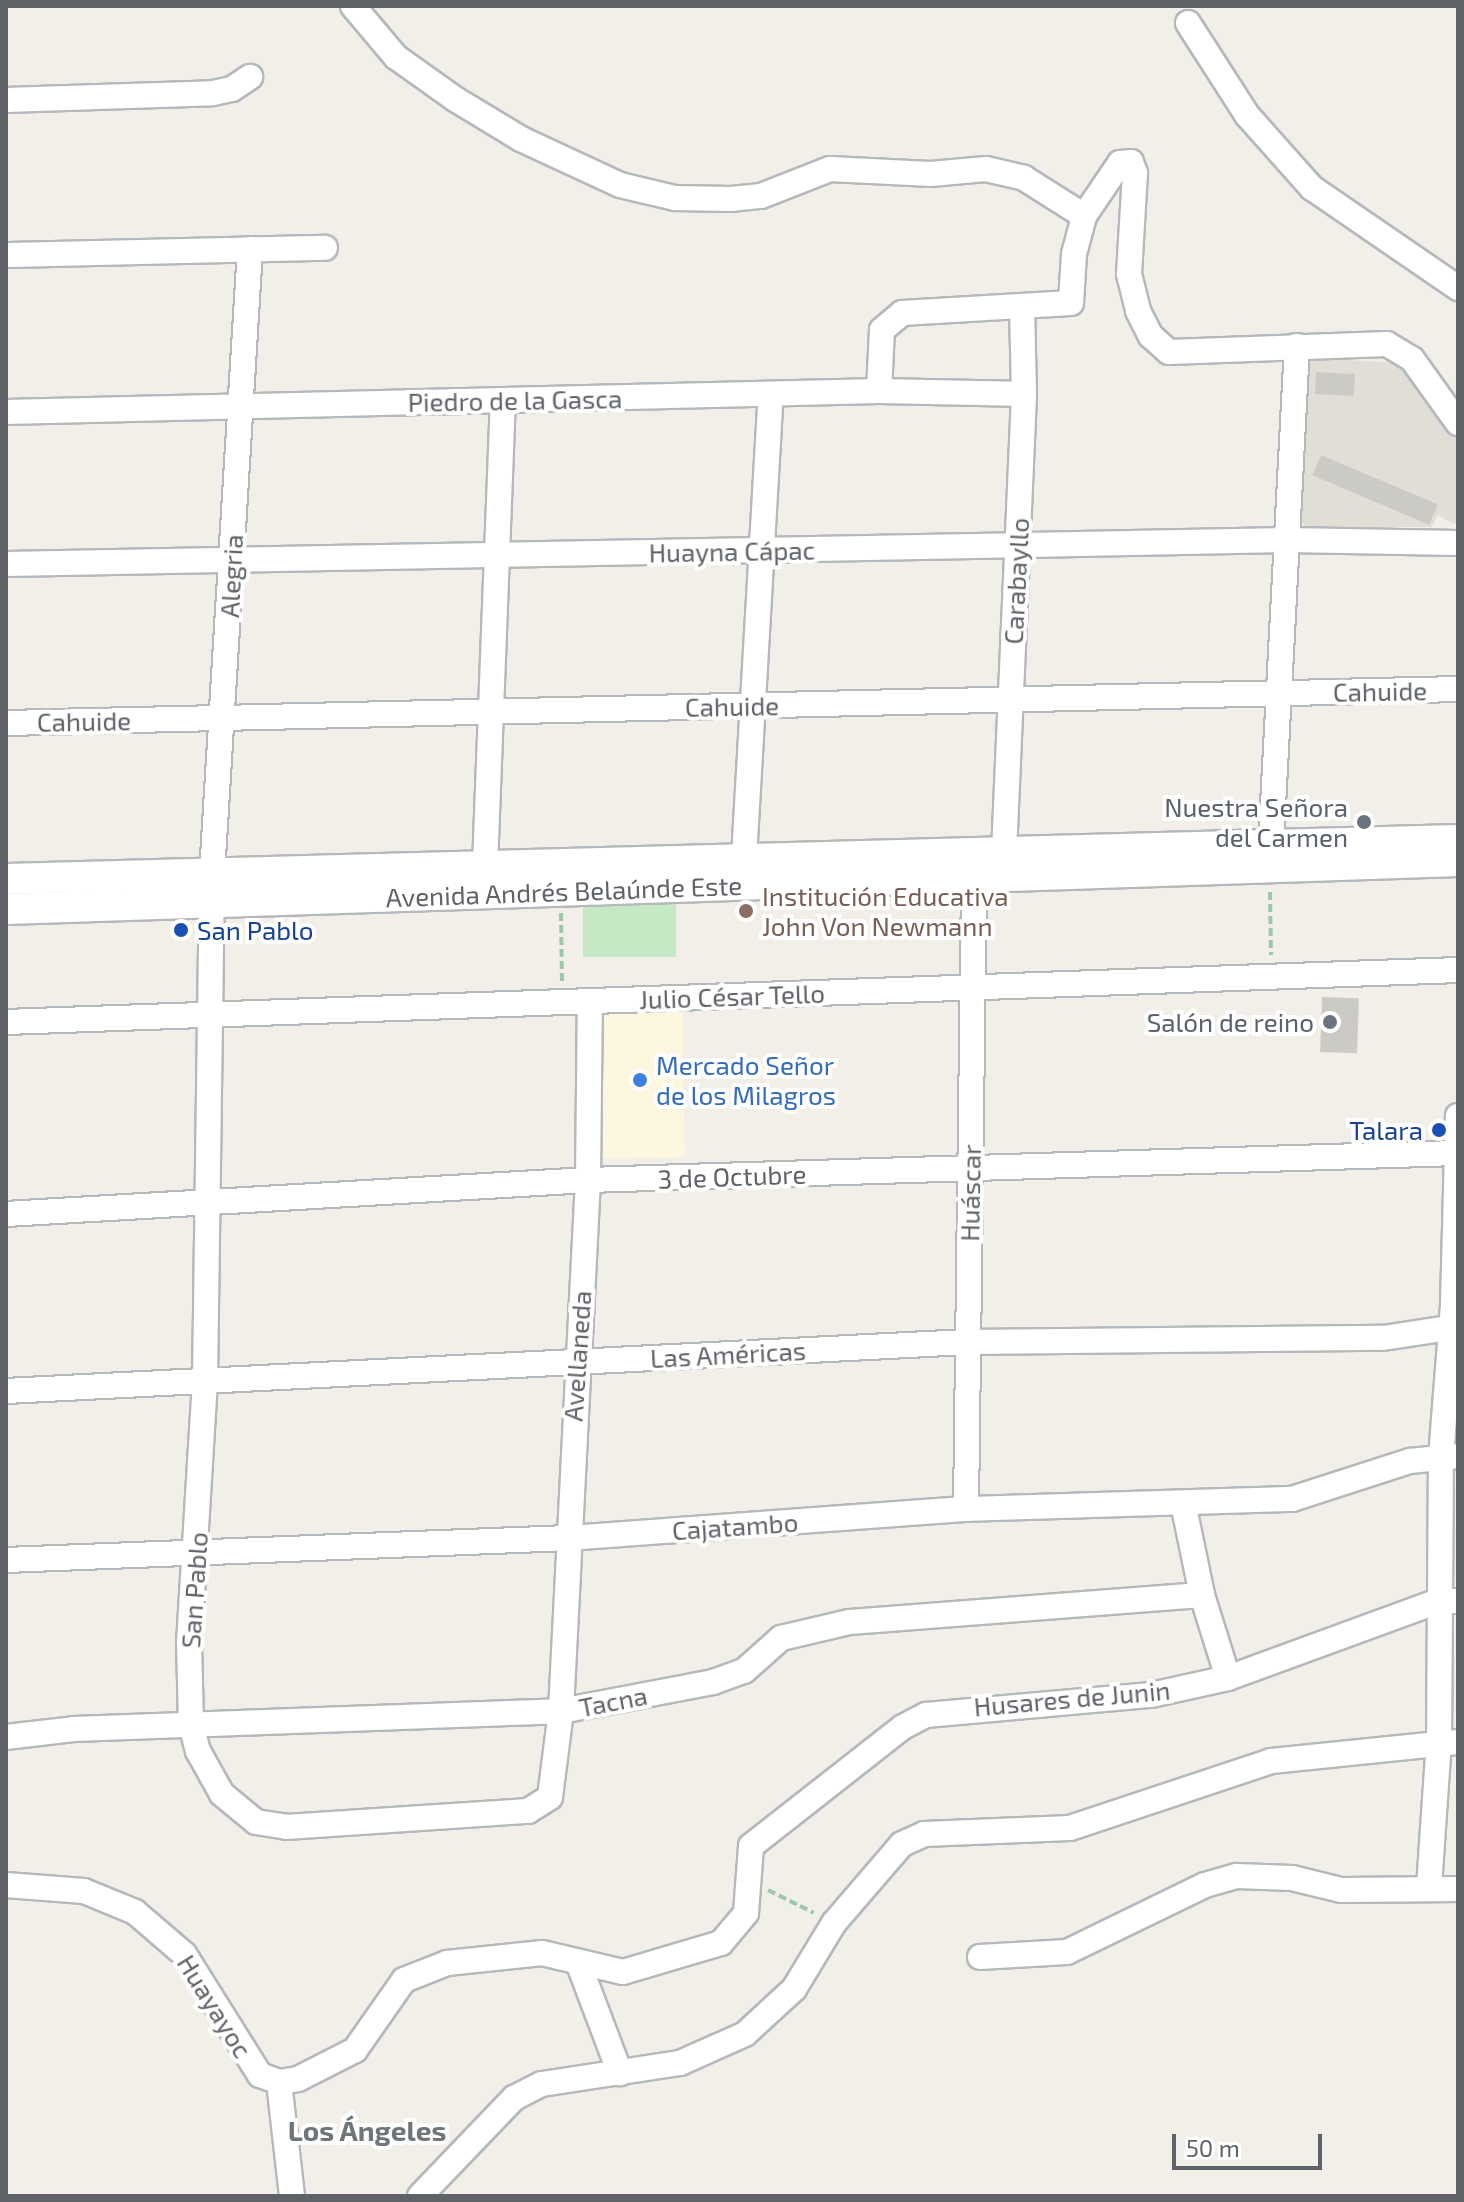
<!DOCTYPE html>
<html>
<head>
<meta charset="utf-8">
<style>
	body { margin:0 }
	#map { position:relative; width:1464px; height:2202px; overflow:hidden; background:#f1efe8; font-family:"Exo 2",sans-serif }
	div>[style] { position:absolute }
	.commercial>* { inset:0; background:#fef7e0; transform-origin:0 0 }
	.education>* { inset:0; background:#e1ded6 }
	.green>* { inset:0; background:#c5e8c5; transform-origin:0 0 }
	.building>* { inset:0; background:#cccac5; transform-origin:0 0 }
	.path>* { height:4px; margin-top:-2px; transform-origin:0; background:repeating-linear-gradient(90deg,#9cc7a9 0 8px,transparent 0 12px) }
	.roads { filter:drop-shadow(2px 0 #b5b8bc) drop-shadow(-2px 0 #b5b8bc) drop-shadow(0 2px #b5b8bc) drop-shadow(0 -2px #b5b8bc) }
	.minor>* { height:24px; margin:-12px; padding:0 12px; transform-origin:12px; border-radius:12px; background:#fff }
	.tertiary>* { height:30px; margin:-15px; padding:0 15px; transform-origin:15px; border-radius:15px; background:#fff }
	.dots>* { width:22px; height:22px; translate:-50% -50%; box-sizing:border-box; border:4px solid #fff; border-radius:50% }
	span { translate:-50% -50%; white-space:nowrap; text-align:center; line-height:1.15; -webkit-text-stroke:8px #fff; paint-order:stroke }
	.street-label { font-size:26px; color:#5f6368 }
	.worship-label { font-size:26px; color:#5b616d }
	.right { translate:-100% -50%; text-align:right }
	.education-label { font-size:26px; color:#785e54 }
	.left { translate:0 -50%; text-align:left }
	.transit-label { font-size:26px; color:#164399 }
	.shop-label { font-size:26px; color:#366cbe }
	.neighbourhood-label { font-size:28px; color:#70757a; font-weight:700 }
	.frame { position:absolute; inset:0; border:8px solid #5f6368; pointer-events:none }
	.scale { position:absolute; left:1172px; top:2134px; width:150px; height:36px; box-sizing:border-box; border:4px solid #5f6368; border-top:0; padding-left:10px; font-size:24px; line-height:28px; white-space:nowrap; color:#5f6368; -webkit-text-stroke:6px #fff; paint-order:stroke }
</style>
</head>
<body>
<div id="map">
	<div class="commercial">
		<div style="left:682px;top:999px;width:158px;height:84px;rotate:89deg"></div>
	</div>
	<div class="education">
		<div style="clip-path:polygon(1305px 358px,1408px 363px,1458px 438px,1458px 521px,1453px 524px,1438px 515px,1432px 527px,1306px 527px,1299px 519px)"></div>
	</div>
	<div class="green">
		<div style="left:583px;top:902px;width:93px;height:55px"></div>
	</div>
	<div class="building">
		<div style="left:1316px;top:372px;width:39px;height:22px;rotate:3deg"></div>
		<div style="left:1321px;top:455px;width:127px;height:22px;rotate:23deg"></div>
		<div style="left:1322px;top:997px;width:37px;height:55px;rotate:2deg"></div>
	</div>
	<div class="path">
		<div style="left:1270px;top:892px;width:63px;rotate:89.1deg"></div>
		<div style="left:561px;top:913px;width:68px;rotate:89.2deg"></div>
		<div style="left:768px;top:1890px;width:51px;rotate:26.6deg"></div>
	</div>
	<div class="roads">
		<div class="minor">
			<div style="left:353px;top:6px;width:67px;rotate:49.9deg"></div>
			<div style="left:396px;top:57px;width:72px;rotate:35.4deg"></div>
			<div style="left:455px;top:99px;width:77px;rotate:31.2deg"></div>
			<div style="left:521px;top:139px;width:109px;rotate:24.9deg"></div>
			<div style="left:620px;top:185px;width:57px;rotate:13.3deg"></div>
			<div style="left:675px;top:198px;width:56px;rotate:1deg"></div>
			<div style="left:731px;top:199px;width:30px;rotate:-6deg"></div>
			<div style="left:761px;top:196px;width:74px;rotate:-21.4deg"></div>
			<div style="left:830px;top:169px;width:101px;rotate:2.8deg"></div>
			<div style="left:931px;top:174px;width:55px;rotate:-5.2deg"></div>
			<div style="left:986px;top:169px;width:39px;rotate:13deg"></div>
			<div style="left:1024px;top:178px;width:71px;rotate:32.3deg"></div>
			<div style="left:1188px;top:23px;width:109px;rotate:57.3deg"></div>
			<div style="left:1247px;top:115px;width:98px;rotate:48.3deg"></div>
			<div style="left:1312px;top:188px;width:177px;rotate:34.4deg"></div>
			<div style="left:6px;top:100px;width:207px;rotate:-1.9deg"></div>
			<div style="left:213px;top:93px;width:19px;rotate:-12deg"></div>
			<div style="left:232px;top:89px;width:22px;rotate:-34deg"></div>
			<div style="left:250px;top:249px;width:626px;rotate:93.48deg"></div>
			<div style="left:212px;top:874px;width:507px;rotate:90.79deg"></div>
			<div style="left:205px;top:1381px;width:261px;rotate:93.5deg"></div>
			<div style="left:189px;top:1642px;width:83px;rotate:88.6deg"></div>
			<div style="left:191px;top:1725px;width:27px;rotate:75deg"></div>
			<div style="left:198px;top:1751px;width:49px;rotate:60.8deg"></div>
			<div style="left:222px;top:1794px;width:44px;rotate:39.5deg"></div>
			<div style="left:256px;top:1822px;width:30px;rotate:9deg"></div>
			<div style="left:286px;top:1827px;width:243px;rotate:-3.8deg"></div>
			<div style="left:528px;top:1811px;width:26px;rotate:-32deg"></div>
			<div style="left:550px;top:1797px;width:87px;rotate:-82.7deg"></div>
			<div style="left:561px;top:1711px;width:532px;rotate:-87.09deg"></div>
			<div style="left:588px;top:1180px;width:179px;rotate:-89.4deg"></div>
			<div style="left:6px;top:255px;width:319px;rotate:-1.3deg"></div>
			<div style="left:879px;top:391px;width:61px;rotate:-87.2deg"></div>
			<div style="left:882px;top:330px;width:26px;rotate:-40deg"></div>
			<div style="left:902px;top:313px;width:169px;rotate:-3.4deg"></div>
			<div style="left:1071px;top:303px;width:49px;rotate:-86.5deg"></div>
			<div style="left:1074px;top:254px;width:39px;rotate:-75deg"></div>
			<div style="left:1084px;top:216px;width:64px;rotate:-55.8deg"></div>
			<div style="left:1120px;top:163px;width:11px;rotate:-5deg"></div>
			<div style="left:1131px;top:162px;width:12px;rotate:70deg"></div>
			<div style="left:1135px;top:173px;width:101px;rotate:93.4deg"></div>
			<div style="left:1129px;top:274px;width:38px;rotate:76deg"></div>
			<div style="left:1138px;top:311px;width:28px;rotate:63deg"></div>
			<div style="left:1151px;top:336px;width:24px;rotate:42deg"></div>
			<div style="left:1169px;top:352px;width:218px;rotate:-2.1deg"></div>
			<div style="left:1387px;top:344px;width:29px;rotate:31deg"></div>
			<div style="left:1412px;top:359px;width:79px;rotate:54.3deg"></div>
			<div style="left:6px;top:412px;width:873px;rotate:-1.38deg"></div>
			<div style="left:879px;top:391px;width:145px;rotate:1.2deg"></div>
			<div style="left:6px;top:564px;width:1282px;rotate:-1.07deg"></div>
			<div style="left:1288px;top:540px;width:170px;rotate:1deg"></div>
			<div style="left:6px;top:723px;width:1452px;rotate:-1.34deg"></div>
			<div style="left:1004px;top:853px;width:459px;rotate:-87.5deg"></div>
			<div style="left:1024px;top:394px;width:86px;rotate:-91.3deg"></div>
			<div style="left:1270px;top:863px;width:518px;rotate:-87.01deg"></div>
			<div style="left:485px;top:866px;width:466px;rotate:-87.8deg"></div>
			<div style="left:743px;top:875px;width:482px;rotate:-86.7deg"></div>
			<div style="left:6px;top:1022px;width:1453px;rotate:-2.05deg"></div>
			<div style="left:6px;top:1214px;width:583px;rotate:-3.34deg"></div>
			<div style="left:588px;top:1180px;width:870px;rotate:-1.78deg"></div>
			<div style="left:6px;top:1391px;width:963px;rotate:-2.92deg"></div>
			<div style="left:968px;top:1342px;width:415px;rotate:-0.6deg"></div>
			<div style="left:1383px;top:1338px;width:67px;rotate:-8.6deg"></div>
			<div style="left:1183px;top:1503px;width:94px;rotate:78.3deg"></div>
			<div style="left:1202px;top:1595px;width:87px;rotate:72.6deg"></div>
			<div style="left:966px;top:1509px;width:632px;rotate:-89.27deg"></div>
			<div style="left:6px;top:1560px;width:563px;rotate:-2.24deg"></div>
			<div style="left:569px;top:1538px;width:398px;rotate:-4.2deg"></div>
			<div style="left:966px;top:1509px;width:326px;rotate:-1.8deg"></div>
			<div style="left:1292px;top:1499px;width:124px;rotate:-17.9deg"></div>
			<div style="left:1410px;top:1461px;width:48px;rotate:-5.9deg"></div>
			<div style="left:6px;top:1737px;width:68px;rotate:-6.7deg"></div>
			<div style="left:74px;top:1729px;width:487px;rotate:-2.1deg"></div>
			<div style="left:561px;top:1711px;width:155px;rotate:-10.8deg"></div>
			<div style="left:713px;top:1682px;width:33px;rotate:-20deg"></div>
			<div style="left:744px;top:1671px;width:50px;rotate:-41.7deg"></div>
			<div style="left:781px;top:1638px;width:70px;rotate:-13.2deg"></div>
			<div style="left:849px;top:1622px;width:354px;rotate:-4.4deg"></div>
			<div style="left:6px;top:1885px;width:78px;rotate:4.4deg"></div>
			<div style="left:84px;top:1891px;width:55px;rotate:22.4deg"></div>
			<div style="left:135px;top:1912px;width:65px;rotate:40.6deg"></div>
			<div style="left:184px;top:1954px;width:143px;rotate:57.9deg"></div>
			<div style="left:260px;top:2075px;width:20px;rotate:20deg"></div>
			<div style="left:279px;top:2082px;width:19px;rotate:-9deg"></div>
			<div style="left:298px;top:2079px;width:64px;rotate:-27deg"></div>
			<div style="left:355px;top:2050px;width:85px;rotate:-55deg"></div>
			<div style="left:404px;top:1980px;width:46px;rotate:-21.6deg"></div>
			<div style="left:447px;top:1963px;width:96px;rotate:-6deg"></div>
			<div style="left:542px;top:1953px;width:83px;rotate:13.2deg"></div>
			<div style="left:623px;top:1972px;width:102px;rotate:-16.5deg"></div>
			<div style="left:721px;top:1943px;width:39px;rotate:-50deg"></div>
			<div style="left:746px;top:1913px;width:67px;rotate:-85.7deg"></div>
			<div style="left:751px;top:1846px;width:193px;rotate:-38.1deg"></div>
			<div style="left:903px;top:1727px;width:26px;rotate:-28deg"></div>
			<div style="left:926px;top:1715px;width:226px;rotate:-5.1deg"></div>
			<div style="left:1151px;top:1695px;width:79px;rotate:-12.4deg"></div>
			<div style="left:1228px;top:1678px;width:224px;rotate:-20.1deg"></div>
			<div style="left:1438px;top:1601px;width:20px"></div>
			<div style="left:1429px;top:1887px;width:145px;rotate:-86.1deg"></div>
			<div style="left:1439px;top:1742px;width:285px;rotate:-89.6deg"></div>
			<div style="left:1441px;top:1457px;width:153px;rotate:-85.5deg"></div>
			<div style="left:1453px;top:1304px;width:188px;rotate:-88.5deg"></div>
			<div style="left:980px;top:1957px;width:87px;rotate:-3.3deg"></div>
			<div style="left:1067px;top:1952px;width:153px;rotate:-25.9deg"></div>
			<div style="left:1205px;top:1885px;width:33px;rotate:-16deg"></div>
			<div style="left:1237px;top:1876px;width:55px;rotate:2.1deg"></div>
			<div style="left:1292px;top:1878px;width:50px;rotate:13.8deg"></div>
			<div style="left:1341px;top:1890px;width:117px;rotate:-0.5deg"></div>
			<div style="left:578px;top:1962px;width:119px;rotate:69.3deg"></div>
			<div style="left:279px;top:2082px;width:115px;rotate:83.5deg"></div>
			<div style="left:420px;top:2196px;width:136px;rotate:-46.2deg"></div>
			<div style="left:514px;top:2098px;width:31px;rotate:-27deg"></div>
			<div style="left:542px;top:2084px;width:140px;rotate:-8.7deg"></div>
			<div style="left:680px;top:2063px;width:71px;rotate:-24deg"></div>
			<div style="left:745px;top:2034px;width:67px;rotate:-42.6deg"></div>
			<div style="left:794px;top:1989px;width:77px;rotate:-58.8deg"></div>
			<div style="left:834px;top:1923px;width:104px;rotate:-49.3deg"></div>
			<div style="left:902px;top:1844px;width:24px;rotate:-24deg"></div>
			<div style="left:924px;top:1834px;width:146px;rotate:-2.4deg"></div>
			<div style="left:1070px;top:1828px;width:212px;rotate:-18.4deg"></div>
			<div style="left:1271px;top:1761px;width:188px;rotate:-5.8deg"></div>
		</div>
		<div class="tertiary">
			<div style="left:6px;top:879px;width:1453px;rotate:-1.54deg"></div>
			<div style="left:6px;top:909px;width:1453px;rotate:-1.89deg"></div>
		</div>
	</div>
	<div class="dots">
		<div style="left:1364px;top:822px;background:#6b7280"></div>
		<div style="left:746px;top:911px;background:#8d6e63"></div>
		<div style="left:181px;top:930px;background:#1a4fb4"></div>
		<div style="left:1330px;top:1022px;background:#6b7280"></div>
		<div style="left:640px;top:1080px;background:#3f7fe0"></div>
		<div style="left:1439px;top:1130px;background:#1a4fb4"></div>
	</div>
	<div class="street-label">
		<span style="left:515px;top:400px;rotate:-1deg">Piedro de la Gasca</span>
		<span style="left:732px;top:551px;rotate:-1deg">Huayna Cápac</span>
		<span style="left:231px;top:576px;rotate:-87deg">Alegria</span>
		<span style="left:1016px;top:581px;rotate:-87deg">Carabayllo</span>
		<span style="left:1380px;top:691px;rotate:-1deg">Cahuide</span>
		<span style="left:732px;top:706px;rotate:-1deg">Cahuide</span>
		<span style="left:84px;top:721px;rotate:-1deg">Cahuide</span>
		<span style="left:564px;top:891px;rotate:-2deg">Avenida Andrés Belaúnde Este</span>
		<span style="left:732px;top:996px;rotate:-2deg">Julio César Tello</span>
		<span style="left:732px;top:1176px;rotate:-2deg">3 de Octubre</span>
		<span style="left:970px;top:1193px;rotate:-89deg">Huáscar</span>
		<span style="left:728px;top:1354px;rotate:-3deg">Las Américas</span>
		<span style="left:577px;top:1356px;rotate:-86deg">Avellaneda</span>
		<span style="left:735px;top:1526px;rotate:-4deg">Cajatambo</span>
		<span style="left:194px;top:1590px;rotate:-86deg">San Pablo</span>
		<span style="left:1072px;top:1698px;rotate:-5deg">Husares de Junin</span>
		<span style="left:613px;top:1701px;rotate:-11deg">Tacna</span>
		<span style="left:215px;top:2006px;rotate:58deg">Huayayoc</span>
	</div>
	<div class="worship-label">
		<span class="right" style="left:1348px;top:822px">Nuestra Señora<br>del Carmen</span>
		<span class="right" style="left:1314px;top:1022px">Salón de reino</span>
	</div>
	<div class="education-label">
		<span class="left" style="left:762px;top:911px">Institución Educativa<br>John Von Newmann</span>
	</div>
	<div class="transit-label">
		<span class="left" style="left:197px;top:930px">San Pablo</span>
		<span class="right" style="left:1423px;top:1130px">Talara</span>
	</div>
	<div class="shop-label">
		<span class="left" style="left:656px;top:1080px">Mercado Señor<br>de los Milagros</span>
	</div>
	<div class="neighbourhood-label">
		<span style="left:367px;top:2130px">Los Ángeles</span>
	</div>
	<div class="frame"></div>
	<div class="scale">50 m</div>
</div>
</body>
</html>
